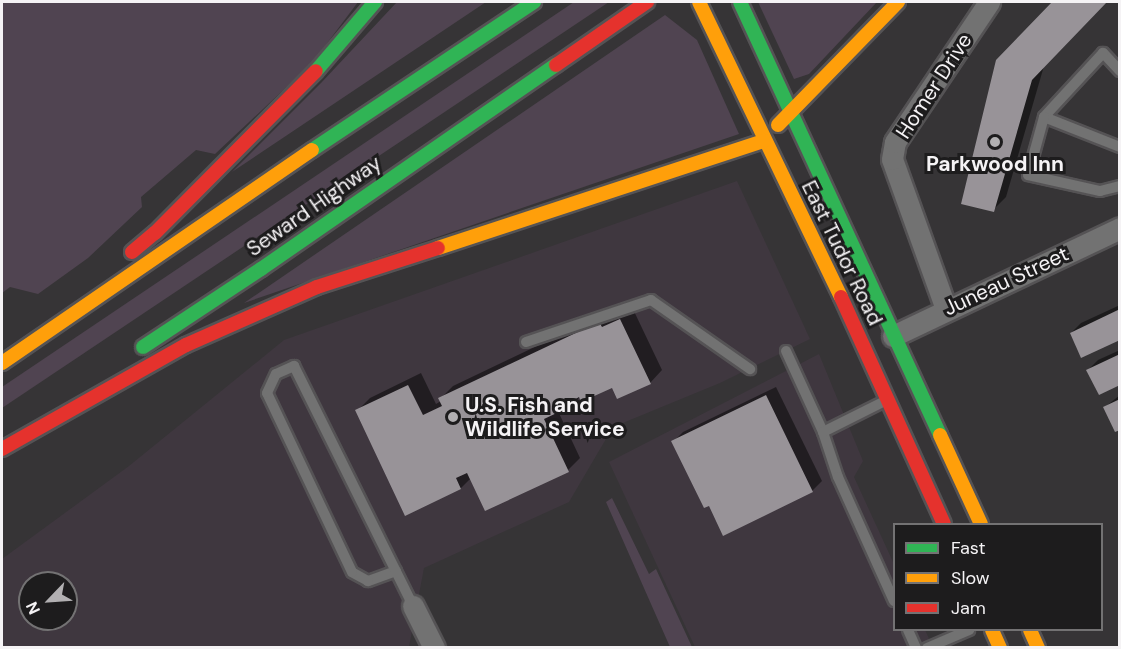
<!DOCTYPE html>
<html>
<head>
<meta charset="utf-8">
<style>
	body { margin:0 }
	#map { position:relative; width:1121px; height:649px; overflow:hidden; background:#363436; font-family:"DM Sans",sans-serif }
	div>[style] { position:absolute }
	.built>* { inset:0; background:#3f373f }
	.green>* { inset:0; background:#504451 }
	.shadow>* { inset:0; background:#0007 }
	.building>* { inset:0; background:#989398 }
	.roads { filter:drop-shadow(2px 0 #555355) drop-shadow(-2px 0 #555355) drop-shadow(0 2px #555355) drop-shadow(0 -2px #555355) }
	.lane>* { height:10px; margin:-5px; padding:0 5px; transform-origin:5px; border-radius:5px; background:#727272 }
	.street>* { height:21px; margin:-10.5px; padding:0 10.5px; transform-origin:10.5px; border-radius:10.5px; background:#727272 }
	.fast>* { height:14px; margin:-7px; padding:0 7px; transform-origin:7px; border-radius:7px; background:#30b455 }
	.slow>* { height:14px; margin:-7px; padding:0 7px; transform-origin:7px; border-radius:7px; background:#ff9f0a }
	.jam>* { height:14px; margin:-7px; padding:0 7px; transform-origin:7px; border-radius:7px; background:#e5322d }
	.dots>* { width:16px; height:16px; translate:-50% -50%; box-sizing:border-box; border:3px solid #1d1c1d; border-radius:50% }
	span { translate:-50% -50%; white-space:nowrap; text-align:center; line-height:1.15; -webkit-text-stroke:6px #1d1c1d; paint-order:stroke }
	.street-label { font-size:21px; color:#f5f3f5 }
	.poi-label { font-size:21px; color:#f5f3f5; font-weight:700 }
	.left { translate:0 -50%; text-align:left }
	.frame { position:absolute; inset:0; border:3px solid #f5f3f5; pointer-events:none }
	.legend { position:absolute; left:893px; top:523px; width:210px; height:108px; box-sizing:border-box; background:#1d1c1d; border:2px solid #737273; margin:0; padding:8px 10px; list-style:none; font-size:18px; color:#f5f3f5 }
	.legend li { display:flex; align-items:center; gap:12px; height:30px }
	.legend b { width:30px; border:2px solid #737273 }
	.north { position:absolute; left:18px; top:571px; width:60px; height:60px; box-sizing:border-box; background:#1d1c1d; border:2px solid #737273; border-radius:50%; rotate:245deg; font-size:16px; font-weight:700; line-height:24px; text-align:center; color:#f5f3f5 }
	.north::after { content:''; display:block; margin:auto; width:21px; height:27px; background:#b2b0b2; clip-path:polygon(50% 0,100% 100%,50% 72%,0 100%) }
</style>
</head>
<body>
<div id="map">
	<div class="built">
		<div style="clip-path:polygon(evenodd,737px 181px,810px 339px,720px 383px,613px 427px,569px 502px,424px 568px,409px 647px,2px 647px,2px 559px,129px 466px,284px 340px,737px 181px,30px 583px,66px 583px,66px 619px,30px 619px,30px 583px)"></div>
		<div style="clip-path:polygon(819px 354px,863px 461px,854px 477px,894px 564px,894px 630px,925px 630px,933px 647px,695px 647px,609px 462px)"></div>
	</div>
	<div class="green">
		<div style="clip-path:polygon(2px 2px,358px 2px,313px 62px,215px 154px,196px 150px,141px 197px,142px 207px,88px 258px,38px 294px,10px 287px,2px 293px)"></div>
		<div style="clip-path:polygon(397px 2px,486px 2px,232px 172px,321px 83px)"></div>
		<div style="clip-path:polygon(574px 2px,609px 2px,2px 408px,2px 387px)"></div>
		<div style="clip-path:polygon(758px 2px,877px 2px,809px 74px,794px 79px)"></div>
		<div style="clip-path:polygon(665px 15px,697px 40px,739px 134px,244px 303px)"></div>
		<div style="clip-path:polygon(612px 498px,649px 574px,656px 569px,692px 647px,670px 647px,606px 502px)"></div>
	</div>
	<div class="shadow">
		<div style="clip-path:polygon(1054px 2px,1105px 2px,1044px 66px,1006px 197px,993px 210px,998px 60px)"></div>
		<div style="clip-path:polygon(1120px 305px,1120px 339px,1071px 333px,1081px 323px)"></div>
		<div style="clip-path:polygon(632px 307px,662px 370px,650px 383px,612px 386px,581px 397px,558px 411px,580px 458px,568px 470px,471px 478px,461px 488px,406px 514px,357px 411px,370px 398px,421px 373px,436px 404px,441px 401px,440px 399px,453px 386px,612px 310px)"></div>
		<div style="clip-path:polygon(1120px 350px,1120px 383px,1088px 370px,1098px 360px)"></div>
		<div style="clip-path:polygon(776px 387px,822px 481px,812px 491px,709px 504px,673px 442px,683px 432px)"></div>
		<div style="clip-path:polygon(1120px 395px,1120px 428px,1105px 407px)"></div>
	</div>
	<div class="building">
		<div style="clip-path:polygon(1052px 2px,1107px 2px,1032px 80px,994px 212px,961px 204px,996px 60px)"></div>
		<div style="clip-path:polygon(1120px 309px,1120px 340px,1081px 358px,1070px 333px)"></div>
		<div style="clip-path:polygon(620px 319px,651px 384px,617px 399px,612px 388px,581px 402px,579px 397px,574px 400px,576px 404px,544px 419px,569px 472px,485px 511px,467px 473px,456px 478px,461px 489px,405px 516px,355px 410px,408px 385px,423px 415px,442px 406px,438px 398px,599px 322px,602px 327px)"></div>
		<div style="clip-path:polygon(1120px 354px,1120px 385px,1099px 395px,1086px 370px)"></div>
		<div style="clip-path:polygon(766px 395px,813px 492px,723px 536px,709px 506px,704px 508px,671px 441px)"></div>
		<div style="clip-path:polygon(1120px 399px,1120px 430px,1115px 432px,1103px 407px)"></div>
	</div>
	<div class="roads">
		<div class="lane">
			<div style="left:1120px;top:71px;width:25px;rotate:-133deg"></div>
			<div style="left:1103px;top:53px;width:87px;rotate:132.7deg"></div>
			<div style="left:1044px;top:117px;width:82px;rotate:21.5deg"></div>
			<div style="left:1044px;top:117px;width:60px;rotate:105.4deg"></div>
			<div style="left:1028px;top:175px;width:74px;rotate:12.5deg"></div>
			<div style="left:1100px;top:191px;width:21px;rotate:-14deg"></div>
			<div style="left:526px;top:342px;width:132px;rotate:-18.6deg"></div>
			<div style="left:651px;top:300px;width:121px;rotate:34.9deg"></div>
			<div style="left:786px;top:351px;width:89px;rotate:65.4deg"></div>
			<div style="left:823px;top:432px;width:47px;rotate:71.6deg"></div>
			<div style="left:838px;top:477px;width:136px;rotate:65.7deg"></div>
			<div style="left:823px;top:432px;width:69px;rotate:-26.6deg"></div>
			<div style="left:396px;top:571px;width:30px;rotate:160deg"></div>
			<div style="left:368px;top:581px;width:18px;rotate:-151deg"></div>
			<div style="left:352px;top:572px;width:198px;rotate:-115.4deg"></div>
			<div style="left:267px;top:393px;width:21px;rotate:-65deg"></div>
			<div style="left:276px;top:374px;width:20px;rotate:-24deg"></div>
			<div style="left:294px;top:366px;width:268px;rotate:63.6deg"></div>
			<div style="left:908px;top:630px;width:20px;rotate:66deg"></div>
			<div style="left:927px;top:648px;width:46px;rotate:-23.2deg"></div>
		</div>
		<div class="street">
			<div style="left:946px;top:309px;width:159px;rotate:-109.8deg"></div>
			<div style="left:892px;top:159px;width:17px;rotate:-80deg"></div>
			<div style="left:895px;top:142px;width:169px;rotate:-56.1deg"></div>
			<div style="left:893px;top:336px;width:251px;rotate:-25.4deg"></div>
			<div style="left:413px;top:606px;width:47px;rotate:63.4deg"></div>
		</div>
		<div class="fast">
			<div style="left:740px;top:2px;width:477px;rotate:65.2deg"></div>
			<div style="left:316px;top:71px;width:91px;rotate:-49.5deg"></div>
			<div style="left:312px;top:150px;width:267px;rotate:-33.7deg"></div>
			<div style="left:143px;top:347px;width:141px;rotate:-33.5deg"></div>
			<div style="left:261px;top:269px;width:359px;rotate:-34.7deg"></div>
		</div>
		<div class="slow">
			<div style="left:699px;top:2px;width:327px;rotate:64.3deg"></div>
			<div style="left:778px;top:125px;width:172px;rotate:-45.7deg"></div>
			<div style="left:438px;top:248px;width:343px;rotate:-18.2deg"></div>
			<div style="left:2px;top:363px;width:376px;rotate:-34.5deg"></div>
			<div style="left:940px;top:435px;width:98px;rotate:65.3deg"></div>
			<div style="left:992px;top:630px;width:20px;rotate:66deg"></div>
			<div style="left:1030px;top:630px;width:20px;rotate:66deg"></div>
		</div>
		<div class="jam">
			<div style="left:556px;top:65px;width:111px;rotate:-34.7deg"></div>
			<div style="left:132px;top:252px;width:30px;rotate:-40deg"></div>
			<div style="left:155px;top:233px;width:228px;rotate:-45.2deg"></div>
			<div style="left:841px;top:297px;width:249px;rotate:65.6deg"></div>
			<div style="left:2px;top:449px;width:211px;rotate:-29.5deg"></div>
			<div style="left:186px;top:345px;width:143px;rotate:-23.9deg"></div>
			<div style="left:317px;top:287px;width:127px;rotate:-17.9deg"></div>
		</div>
	</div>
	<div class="dots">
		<div style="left:995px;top:142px;background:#b2b0b2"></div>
		<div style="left:453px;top:417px;background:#b2b0b2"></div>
	</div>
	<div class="street-label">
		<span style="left:934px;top:86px;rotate:-57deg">Homer Drive</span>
		<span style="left:314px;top:206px;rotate:-35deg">Seward Highway</span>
		<span style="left:842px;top:253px;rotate:64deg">East Tudor Road</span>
		<span style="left:1006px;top:281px;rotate:-25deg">Juneau Street</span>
	</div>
	<div class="poi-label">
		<span style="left:995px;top:164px">Parkwood Inn</span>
		<span class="left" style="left:465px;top:417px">U.S. Fish and<br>Wildlife Service</span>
	</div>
	<div class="frame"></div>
	<ul class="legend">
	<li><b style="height:8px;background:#30b455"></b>Fast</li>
	<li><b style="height:8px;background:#ff9f0a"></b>Slow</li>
	<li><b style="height:8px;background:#e5322d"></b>Jam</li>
	</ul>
	<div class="north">N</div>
</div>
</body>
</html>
